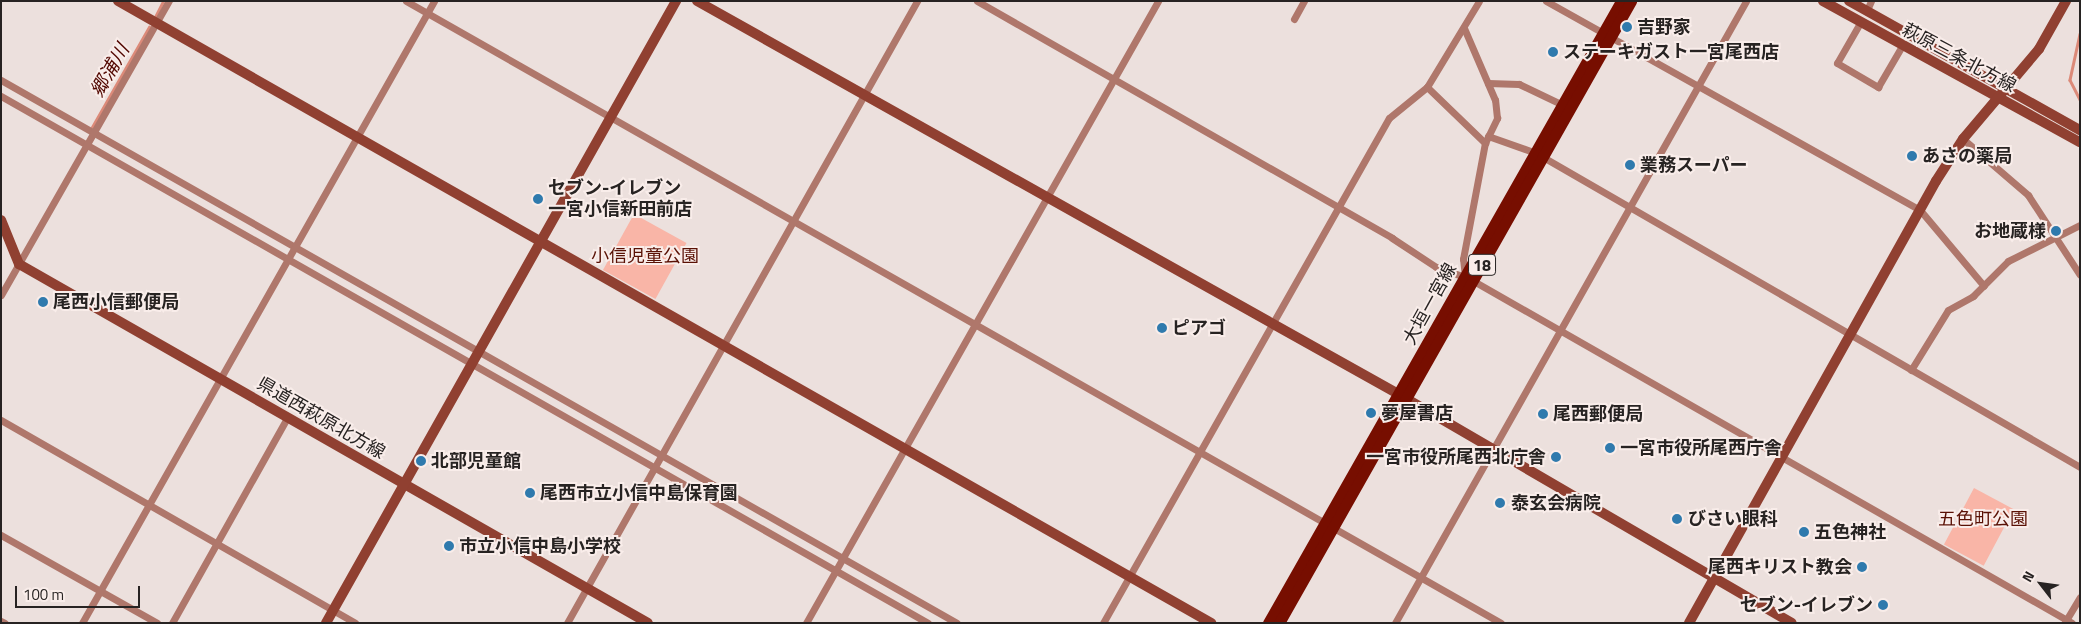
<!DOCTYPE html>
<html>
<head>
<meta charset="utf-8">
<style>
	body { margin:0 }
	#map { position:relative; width:2081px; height:624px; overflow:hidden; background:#ece0dd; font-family:"Titillium Web","Noto Sans JP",sans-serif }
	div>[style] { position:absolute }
	.green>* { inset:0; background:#f9b5a7; transform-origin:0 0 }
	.stream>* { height:2.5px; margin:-1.25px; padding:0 1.25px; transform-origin:1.25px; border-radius:1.25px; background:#dc8a79 }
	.street>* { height:7px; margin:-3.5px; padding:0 3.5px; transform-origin:3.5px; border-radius:3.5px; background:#af776b }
	.secondary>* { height:10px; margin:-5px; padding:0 5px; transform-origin:5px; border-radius:5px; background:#904031 }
	.primary>* { height:11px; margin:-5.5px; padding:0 5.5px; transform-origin:5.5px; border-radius:5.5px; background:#770e00 }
	.dots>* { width:14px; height:14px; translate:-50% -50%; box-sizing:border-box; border:2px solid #f9edea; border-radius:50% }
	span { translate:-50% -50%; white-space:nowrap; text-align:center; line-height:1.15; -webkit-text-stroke:4px #f9edea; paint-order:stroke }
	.shield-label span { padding:1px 4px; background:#f9edea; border:1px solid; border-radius:4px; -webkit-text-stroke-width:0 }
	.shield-label { font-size:16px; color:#272322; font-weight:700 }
	.poi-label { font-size:18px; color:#272322; font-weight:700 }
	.left { translate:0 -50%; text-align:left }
	.right { translate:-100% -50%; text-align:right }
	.street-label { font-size:18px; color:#272322 }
	.park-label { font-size:18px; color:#5a1105 }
	.water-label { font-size:19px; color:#520700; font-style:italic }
	.frame { position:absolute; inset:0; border:2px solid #272322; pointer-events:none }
	.north { position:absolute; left:2016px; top:559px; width:50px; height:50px; -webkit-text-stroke:4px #f9edea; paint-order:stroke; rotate:300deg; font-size:14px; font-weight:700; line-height:20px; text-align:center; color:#272322 }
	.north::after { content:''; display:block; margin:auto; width:18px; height:22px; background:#272322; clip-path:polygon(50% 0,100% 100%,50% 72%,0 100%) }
	.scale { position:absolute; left:15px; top:586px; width:125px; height:22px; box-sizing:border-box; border:2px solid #272322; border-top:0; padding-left:6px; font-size:15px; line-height:18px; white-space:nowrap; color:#272322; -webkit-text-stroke:4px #f9edea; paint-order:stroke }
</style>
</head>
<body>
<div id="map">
	<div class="green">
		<div style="left:634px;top:214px;width:60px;height:64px;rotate:29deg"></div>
		<div style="left:1974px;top:488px;width:45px;height:64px;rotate:28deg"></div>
	</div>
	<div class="stream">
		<div style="left:155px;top:17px;width:18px;rotate:-63deg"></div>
		<div style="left:2080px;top:34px;width:47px;rotate:102.3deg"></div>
		<div style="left:2070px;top:80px;width:22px;rotate:63deg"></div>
		<div style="left:92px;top:127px;width:115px;rotate:-60.3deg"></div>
	</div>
	<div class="street">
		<div style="left:406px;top:1px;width:1259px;rotate:29.6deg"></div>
		<div style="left:977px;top:1px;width:478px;rotate:29.7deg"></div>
		<div style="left:1392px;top:238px;width:53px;rotate:33.4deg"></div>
		<div style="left:1436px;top:267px;width:31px;rotate:19deg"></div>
		<div style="left:1465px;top:277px;width:18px;rotate:-96deg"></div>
		<div style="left:1463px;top:259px;width:118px;rotate:-79.3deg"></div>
		<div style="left:1485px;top:143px;width:28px;rotate:-64deg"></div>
		<div style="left:1497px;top:118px;width:18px;rotate:-96deg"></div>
		<div style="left:1495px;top:100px;width:78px;rotate:-113.3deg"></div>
		<div style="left:1546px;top:1px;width:428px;rotate:29.2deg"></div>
		<div style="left:1920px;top:210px;width:99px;rotate:49.9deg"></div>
		<div style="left:1867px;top:10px;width:10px;rotate:-66deg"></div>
		<div style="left:1294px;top:19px;width:21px;rotate:-61deg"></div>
		<div style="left:1860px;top:23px;width:46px;rotate:119.9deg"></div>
		<div style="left:1837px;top:63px;width:48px;rotate:30.3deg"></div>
		<div style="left:1878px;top:87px;width:48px;rotate:-59.7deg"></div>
		<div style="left:1px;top:80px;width:1099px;rotate:29.6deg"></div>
		<div style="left:1488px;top:83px;width:31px;rotate:2deg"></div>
		<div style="left:1519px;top:84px;width:49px;rotate:25.5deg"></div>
		<div style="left:1427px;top:87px;width:81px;rotate:44deg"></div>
		<div style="left:1px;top:96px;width:1066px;rotate:29.62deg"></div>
		<div style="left:1488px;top:136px;width:51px;rotate:19.5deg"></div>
		<div style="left:1536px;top:153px;width:628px;rotate:29.99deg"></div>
		<div style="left:1963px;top:139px;width:86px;rotate:40.7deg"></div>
		<div style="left:2028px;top:195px;width:95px;rotate:57deg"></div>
		<div style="left:1470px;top:279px;width:693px;rotate:29.74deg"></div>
		<div style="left:1px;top:295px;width:339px;rotate:-60.3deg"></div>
		<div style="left:1911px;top:370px;width:70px;rotate:-58.3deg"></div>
		<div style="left:1948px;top:310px;width:29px;rotate:-29deg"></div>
		<div style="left:1973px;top:296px;width:49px;rotate:-45deg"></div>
		<div style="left:2008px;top:261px;width:80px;rotate:-26.6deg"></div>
		<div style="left:1px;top:420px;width:408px;rotate:29.8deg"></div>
		<div style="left:1px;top:535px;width:179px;rotate:29.4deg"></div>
		<div style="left:1px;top:621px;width:4px;rotate:27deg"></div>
		<div style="left:2065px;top:622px;width:29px;rotate:-59deg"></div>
		<div style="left:82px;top:623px;width:715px;rotate:-60.49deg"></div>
		<div style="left:172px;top:623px;width:235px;rotate:-60.7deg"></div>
		<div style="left:567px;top:623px;width:714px;rotate:-60.63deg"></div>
		<div style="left:806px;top:623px;width:715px;rotate:-60.49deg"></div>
		<div style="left:1103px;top:623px;width:580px;rotate:-60.48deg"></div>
		<div style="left:1389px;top:118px;width:49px;rotate:-39.2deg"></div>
		<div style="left:1427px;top:87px;width:100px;rotate:-58.8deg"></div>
		<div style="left:1395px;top:623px;width:714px;rotate:-60.56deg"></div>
	</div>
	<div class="secondary">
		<div style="left:118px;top:1px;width:1258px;rotate:29.64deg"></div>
		<div style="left:697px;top:1px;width:814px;rotate:29.27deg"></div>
		<div style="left:1407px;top:399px;width:445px;rotate:30.2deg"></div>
		<div style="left:1823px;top:1px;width:293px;rotate:28.8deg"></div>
		<div style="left:1849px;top:1px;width:265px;rotate:29.2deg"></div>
		<div style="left:1px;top:220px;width:48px;rotate:67.8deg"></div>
		<div style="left:19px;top:264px;width:724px;rotate:29.72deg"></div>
		<div style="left:326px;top:623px;width:714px;rotate:-60.63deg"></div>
		<div style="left:1689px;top:623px;width:506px;rotate:-60.8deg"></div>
		<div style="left:1936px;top:181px;width:50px;rotate:-57.3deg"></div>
		<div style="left:1963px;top:139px;width:118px;rotate:-49.8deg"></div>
		<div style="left:2039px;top:49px;width:55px;rotate:-60.6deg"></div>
	</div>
	<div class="primary">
		<div style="left:1268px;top:623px;width:715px;rotate:-60.42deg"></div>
		<div style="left:1279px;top:623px;width:715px;rotate:-60.49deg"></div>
	</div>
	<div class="dots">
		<div style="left:1627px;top:27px;background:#2f7aad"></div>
		<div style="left:1553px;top:52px;background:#2f7aad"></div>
		<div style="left:1912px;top:156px;background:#2f7aad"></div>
		<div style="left:1630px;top:165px;background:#2f7aad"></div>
		<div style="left:538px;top:199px;background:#2f7aad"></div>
		<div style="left:2056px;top:231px;background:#2f7aad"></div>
		<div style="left:43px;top:302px;background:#2f7aad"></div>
		<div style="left:1162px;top:328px;background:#2f7aad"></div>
		<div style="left:1371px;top:413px;background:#2f7aad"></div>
		<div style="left:1543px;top:414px;background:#2f7aad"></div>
		<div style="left:1610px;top:448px;background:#2f7aad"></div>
		<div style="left:1556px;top:457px;background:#2f7aad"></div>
		<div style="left:421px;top:461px;background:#2f7aad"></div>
		<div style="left:530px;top:493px;background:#2f7aad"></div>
		<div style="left:1500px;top:503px;background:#2f7aad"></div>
		<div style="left:1677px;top:519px;background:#2f7aad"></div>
		<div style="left:1804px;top:532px;background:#2f7aad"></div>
		<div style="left:449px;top:546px;background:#2f7aad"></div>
		<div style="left:1862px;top:567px;background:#2f7aad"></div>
		<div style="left:1883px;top:605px;background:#2f7aad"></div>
	</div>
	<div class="shield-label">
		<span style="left:1482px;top:265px">18</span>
	</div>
	<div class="poi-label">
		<span class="left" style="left:1637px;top:27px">吉野家</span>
		<span class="left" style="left:1563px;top:52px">ステーキガスト一宮尾西店</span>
		<span class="left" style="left:1922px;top:156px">あさの薬局</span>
		<span class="left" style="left:1640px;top:165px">業務スーパー</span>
		<span class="left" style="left:548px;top:199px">セブン-イレブン<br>一宮小信新田前店</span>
		<span class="right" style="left:2046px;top:231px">お地蔵様</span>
		<span class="left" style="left:53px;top:302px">尾西小信郵便局</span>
		<span class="left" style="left:1172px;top:328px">ピアゴ</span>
		<span class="left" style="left:1381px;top:413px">夢屋書店</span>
		<span class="left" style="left:1553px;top:414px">尾西郵便局</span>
		<span class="left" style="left:1620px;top:448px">一宮市役所尾西庁舎</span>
		<span class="right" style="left:1546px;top:457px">一宮市役所尾西北庁舎</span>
		<span class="left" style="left:431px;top:461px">北部児童館</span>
		<span class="left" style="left:540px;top:493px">尾西市立小信中島保育園</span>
		<span class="left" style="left:1511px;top:503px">泰玄会病院</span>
		<span class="left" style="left:1688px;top:519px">びさい眼科</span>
		<span class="left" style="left:1814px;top:532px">五色神社</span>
		<span class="left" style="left:459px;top:546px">市立小信中島小学校</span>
		<span class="right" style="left:1852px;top:567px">尾西キリスト教会</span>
		<span class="right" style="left:1873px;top:605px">セブン-イレブン</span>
	</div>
	<div class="street-label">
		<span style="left:1959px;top:58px;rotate:28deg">萩原三条北方線</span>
		<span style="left:1430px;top:304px;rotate:-61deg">大垣一宮線</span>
		<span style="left:321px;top:418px;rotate:30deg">県道西萩原北方線</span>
	</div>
	<div class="park-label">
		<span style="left:645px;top:256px">小信児童公園</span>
		<span style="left:1983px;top:519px">五色町公園</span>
	</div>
	<div class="water-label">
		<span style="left:109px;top:70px;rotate:-60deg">郷浦川</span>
	</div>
	<div class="frame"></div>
	<div class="north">N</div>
	<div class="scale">100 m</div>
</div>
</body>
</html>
